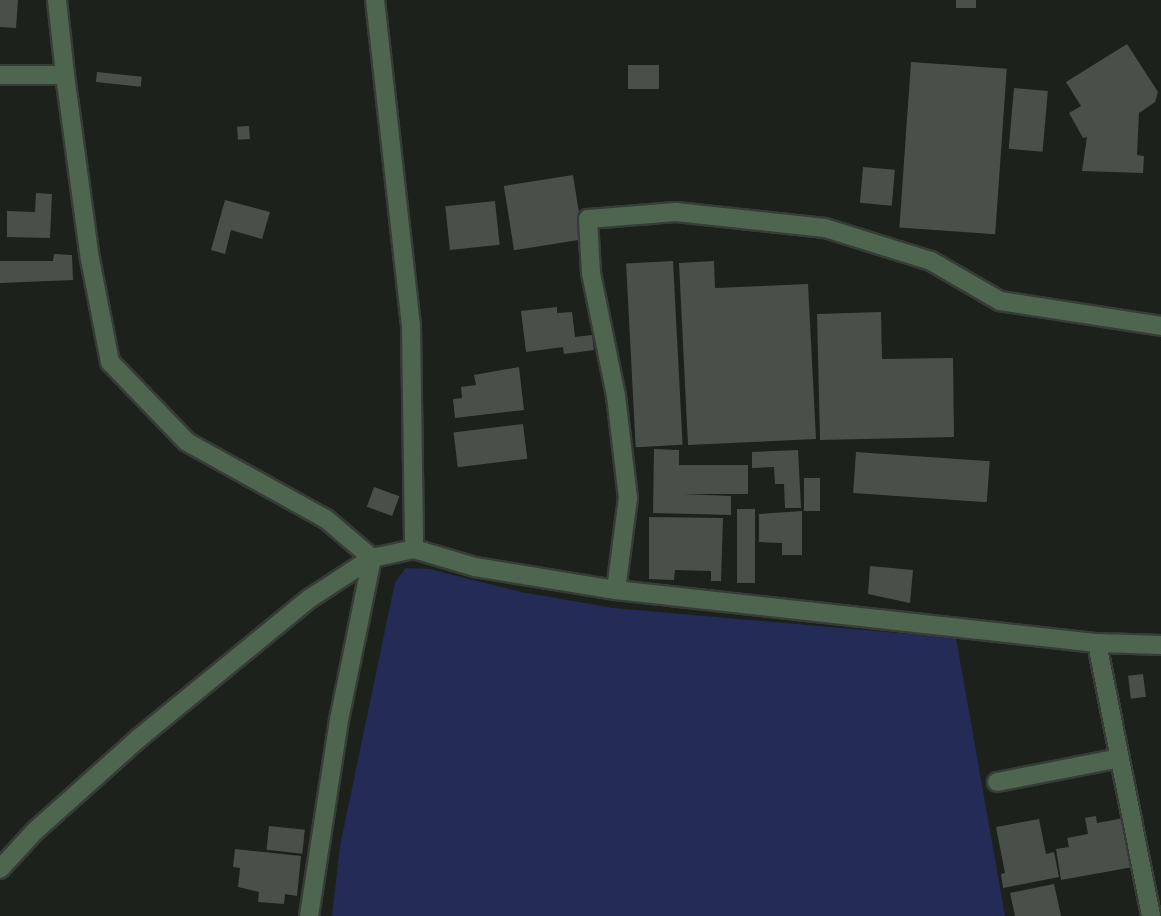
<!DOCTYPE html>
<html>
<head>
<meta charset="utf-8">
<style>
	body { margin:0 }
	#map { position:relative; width:1161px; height:916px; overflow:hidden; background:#1c211c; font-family:Karla,sans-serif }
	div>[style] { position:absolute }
	.green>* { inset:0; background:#232b56 }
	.building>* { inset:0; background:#494f49; transform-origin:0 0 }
	.roads { filter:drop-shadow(2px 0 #373c37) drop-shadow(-2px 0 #373c37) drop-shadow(0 2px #373c37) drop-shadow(0 -2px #373c37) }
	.minor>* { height:18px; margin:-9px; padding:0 9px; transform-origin:9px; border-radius:9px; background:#4e6650 }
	span { translate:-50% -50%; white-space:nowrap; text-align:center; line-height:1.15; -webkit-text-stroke:5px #080a08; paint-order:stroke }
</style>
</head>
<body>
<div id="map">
	<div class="green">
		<div style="clip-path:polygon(406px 568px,429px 569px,521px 592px,613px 608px,956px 638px,1005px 916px,332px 916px,340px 846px,395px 582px)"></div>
	</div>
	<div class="building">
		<div style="clip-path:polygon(0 0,18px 0,16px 28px,0 27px)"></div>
		<div style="left:956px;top:0;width:20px;height:8px"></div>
		<div style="clip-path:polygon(1127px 44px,1158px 92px,1155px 102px,1139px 113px,1137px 155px,1144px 156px,1143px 173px,1082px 171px,1087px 137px,1083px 138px,1069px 113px,1081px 106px,1066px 82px)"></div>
		<div style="left:911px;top:62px;width:96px;height:166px;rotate:4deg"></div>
		<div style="left:628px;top:65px;width:31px;height:24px"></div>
		<div style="left:97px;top:72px;width:45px;height:10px;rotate:6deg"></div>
		<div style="left:1014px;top:88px;width:34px;height:61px;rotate:5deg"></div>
		<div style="left:249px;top:126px;width:13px;height:12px;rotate:86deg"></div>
		<div style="left:863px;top:167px;width:32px;height:36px;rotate:5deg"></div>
		<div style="left:573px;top:175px;width:65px;height:70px;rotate:81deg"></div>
		<div style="clip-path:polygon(36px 193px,52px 194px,50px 238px,7px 237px,7px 211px,35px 212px)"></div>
		<div style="clip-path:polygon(225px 200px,270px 212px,262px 239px,231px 230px,225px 254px,211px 250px)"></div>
		<div style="left:495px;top:201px;width:44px;height:50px;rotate:84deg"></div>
		<div style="clip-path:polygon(54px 254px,72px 255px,73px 280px,0 283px,0 261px,53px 261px)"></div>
		<div style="left:673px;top:261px;width:184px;height:47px;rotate:87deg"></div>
		<div style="clip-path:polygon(714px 261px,715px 288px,808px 284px,816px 439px,688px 445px,679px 263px)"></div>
		<div style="clip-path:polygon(557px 307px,557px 313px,572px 312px,575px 337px,592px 335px,594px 350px,564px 354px,563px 347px,526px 352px,521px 311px)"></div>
		<div style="clip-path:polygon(881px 312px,882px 359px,953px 358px,954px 437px,820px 440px,817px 314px)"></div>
		<div style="clip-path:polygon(519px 367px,524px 410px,455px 418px,453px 399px,462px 398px,461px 387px,476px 385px,474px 375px)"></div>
		<div style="left:523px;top:424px;width:35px;height:70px;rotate:83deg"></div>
		<div style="clip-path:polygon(654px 449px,679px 450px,679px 465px,748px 465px,748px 494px,683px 494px,731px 496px,731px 515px,653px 513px)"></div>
		<div style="clip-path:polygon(798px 450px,801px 508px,785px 508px,784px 484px,775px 484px,774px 467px,752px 468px,752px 452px)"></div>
		<div style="left:856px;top:452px;width:134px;height:41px;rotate:4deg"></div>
		<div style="left:804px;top:478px;width:16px;height:33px"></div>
		<div style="left:374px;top:487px;width:27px;height:21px;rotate:20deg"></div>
		<div style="left:737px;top:509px;width:18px;height:74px"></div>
		<div style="clip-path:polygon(802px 511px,802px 555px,782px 555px,782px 543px,759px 542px,759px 514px)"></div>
		<div style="clip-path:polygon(649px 517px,723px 518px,721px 581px,711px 581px,711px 571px,675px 570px,674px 580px,649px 579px)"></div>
		<div style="clip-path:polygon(870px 566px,913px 570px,910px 603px,868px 594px)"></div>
		<div style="left:1143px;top:674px;width:23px;height:15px;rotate:83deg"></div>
		<div style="clip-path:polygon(1096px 816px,1097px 823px,1124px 818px,1133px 867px,1061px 880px,1056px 849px,1069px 847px,1067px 838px,1088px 834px,1085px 818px)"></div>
		<div style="clip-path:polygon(1039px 819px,1046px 854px,1054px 852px,1059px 877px,1003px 888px,1001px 874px,1005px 873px,996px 827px)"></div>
		<div style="left:269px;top:826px;width:36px;height:24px;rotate:6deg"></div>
		<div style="clip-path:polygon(235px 849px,301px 856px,297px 896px,285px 894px,284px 904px,258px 902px,259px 892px,238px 887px,240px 868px,233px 867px)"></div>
		<div style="clip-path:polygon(1054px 884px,1061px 916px,1015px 916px,1010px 893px)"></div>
	</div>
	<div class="roads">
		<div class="minor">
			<div style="left:57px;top:0;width:75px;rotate:83.9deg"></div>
			<div style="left:375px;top:0;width:327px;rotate:83.7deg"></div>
			<div style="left:411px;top:325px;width:224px;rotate:89.2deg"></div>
			<div style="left:0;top:75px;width:65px"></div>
			<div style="left:65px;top:75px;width:186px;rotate:82.3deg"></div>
			<div style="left:90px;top:259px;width:105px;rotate:79deg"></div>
			<div style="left:110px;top:362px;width:111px;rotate:46.1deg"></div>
			<div style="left:187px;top:442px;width:159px;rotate:29deg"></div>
			<div style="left:326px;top:519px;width:60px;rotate:40.3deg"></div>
			<div style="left:372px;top:558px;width:165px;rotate:101.5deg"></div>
			<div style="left:339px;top:720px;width:198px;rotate:98.7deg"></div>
			<div style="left:616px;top:590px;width:93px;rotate:-82.6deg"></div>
			<div style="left:628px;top:498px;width:103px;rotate:-96.7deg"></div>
			<div style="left:616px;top:396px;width:126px;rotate:-101.5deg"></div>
			<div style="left:591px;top:273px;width:54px;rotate:-93.2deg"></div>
			<div style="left:588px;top:219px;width:88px;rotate:-4.5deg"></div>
			<div style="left:676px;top:212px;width:150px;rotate:6.1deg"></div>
			<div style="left:825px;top:228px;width:111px;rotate:17.3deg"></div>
			<div style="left:931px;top:261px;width:80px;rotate:30.1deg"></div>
			<div style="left:1000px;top:301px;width:163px;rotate:8.8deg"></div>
			<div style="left:1097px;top:643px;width:278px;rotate:78.8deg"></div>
			<div style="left:997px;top:782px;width:125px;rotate:-11deg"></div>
			<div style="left:0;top:869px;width:52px;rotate:-47.4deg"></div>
			<div style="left:35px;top:831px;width:140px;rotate:-41.8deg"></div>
			<div style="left:139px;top:738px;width:220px;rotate:-39.3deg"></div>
			<div style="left:309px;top:599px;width:75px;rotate:-33.1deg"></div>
			<div style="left:372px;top:558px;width:43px;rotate:-12.1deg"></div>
			<div style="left:414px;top:549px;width:64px;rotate:16.4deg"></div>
			<div style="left:475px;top:567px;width:143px;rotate:9.3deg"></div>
			<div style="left:616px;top:590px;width:484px;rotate:6.3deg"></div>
			<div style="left:1097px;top:643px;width:64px;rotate:1.8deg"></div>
		</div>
	</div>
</div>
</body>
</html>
